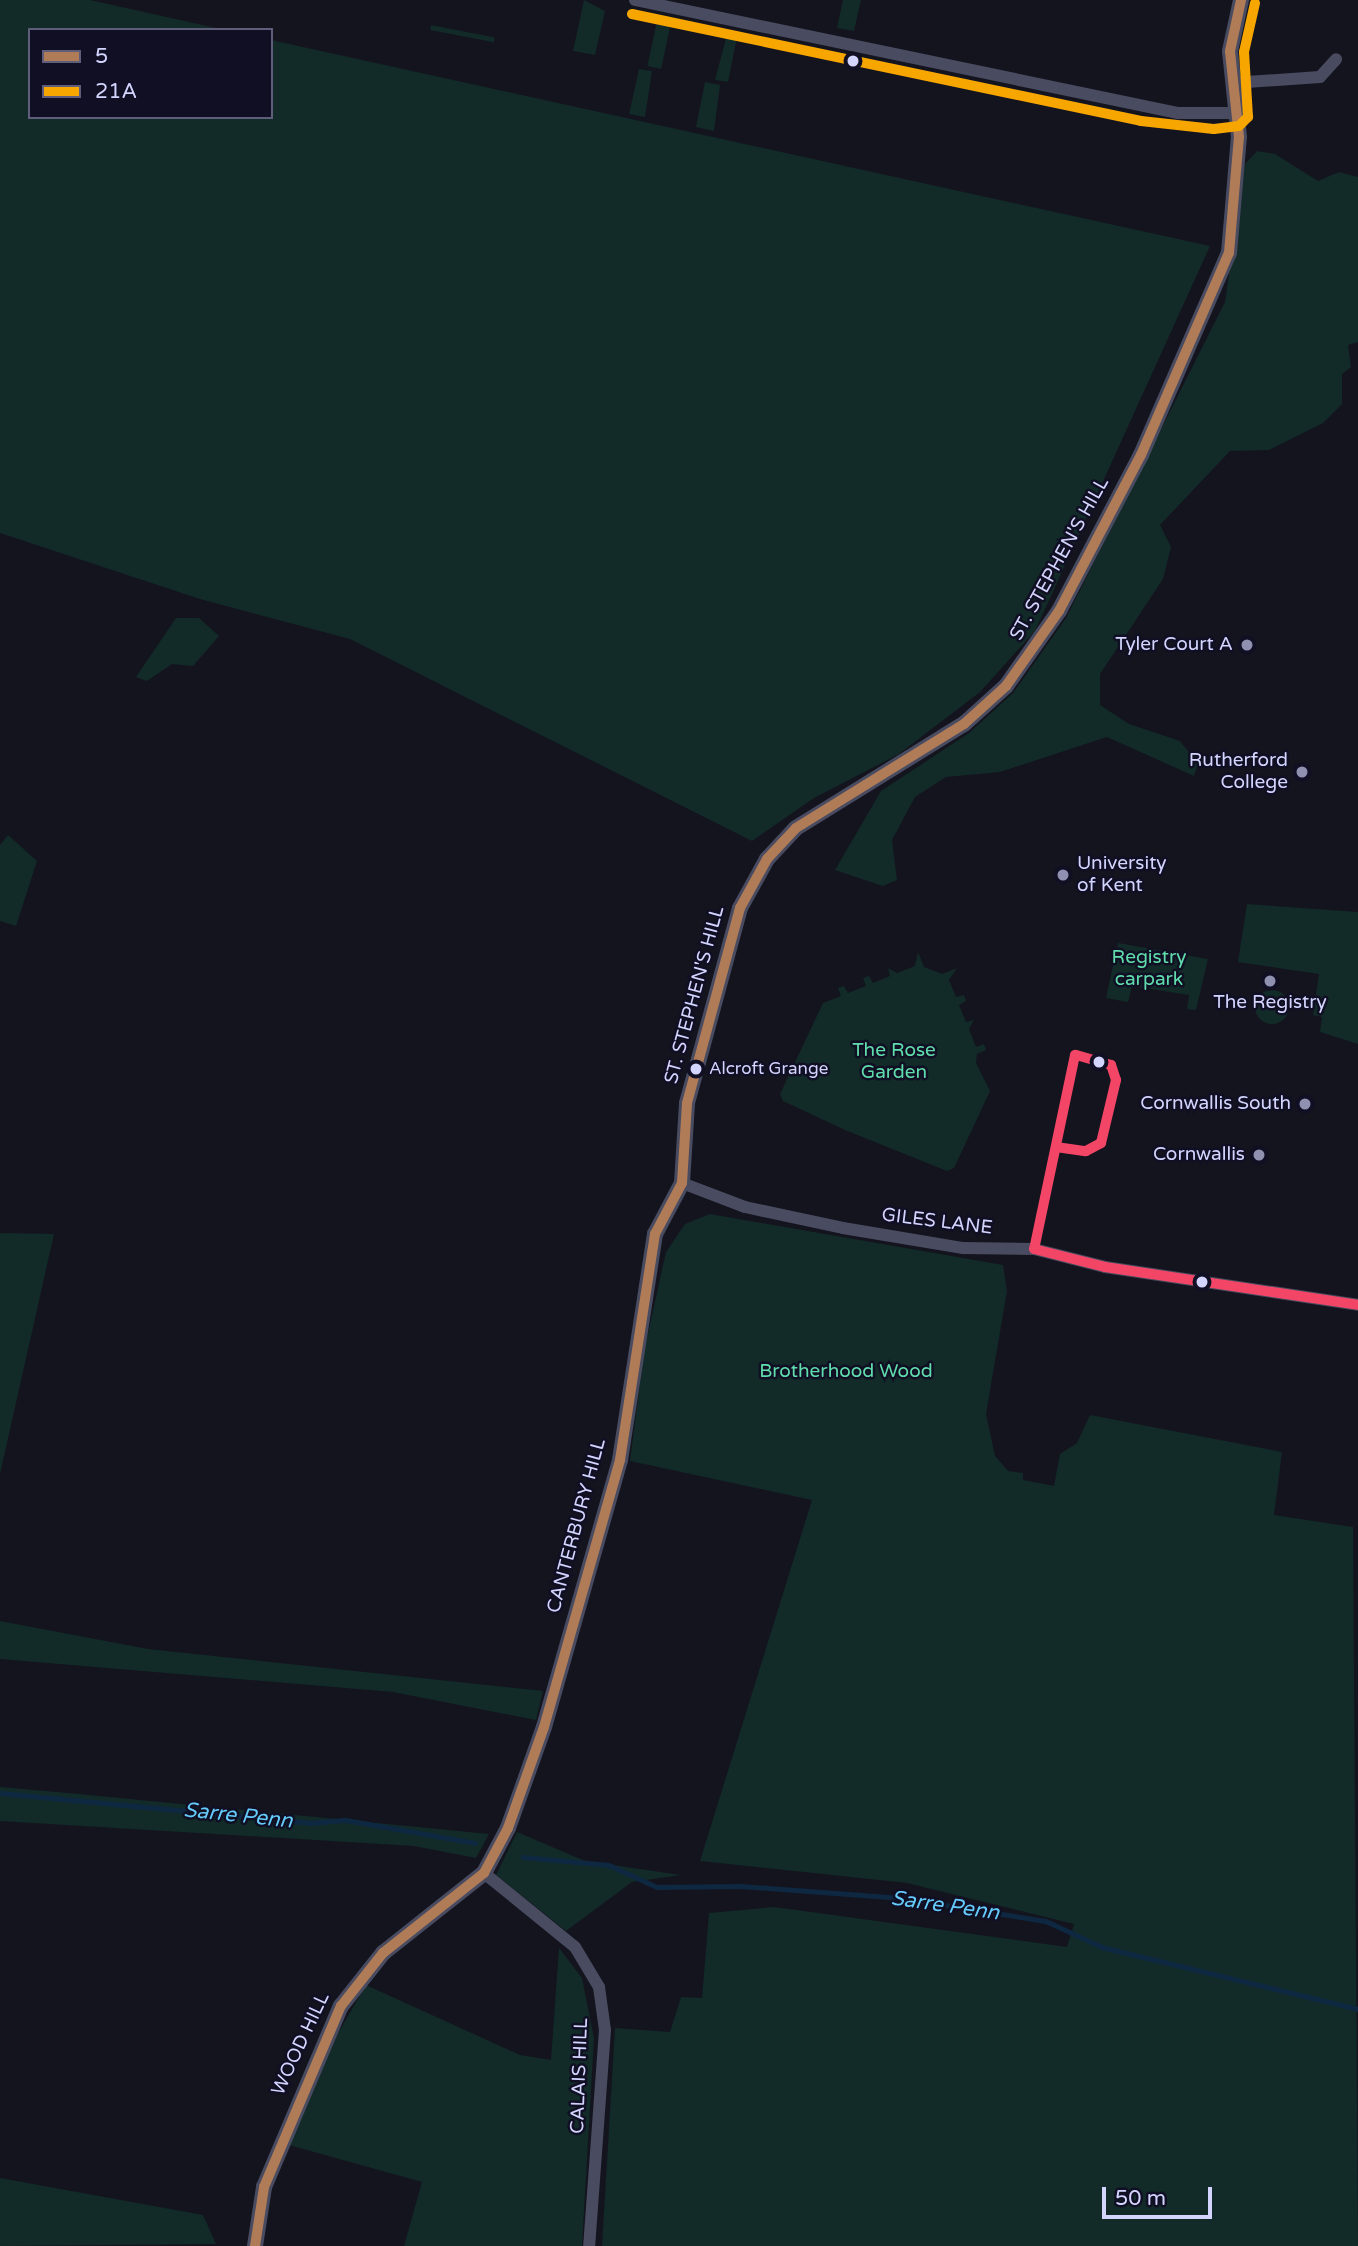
<!DOCTYPE html>
<html>
<head>
<meta charset="utf-8">
<style>
	body { margin:0 }
	#map { position:relative; width:1358px; height:2246px; overflow:hidden; background:#14141f; font-family:"Varela Round",sans-serif }
	div>[style] { position:absolute }
	.green>* { inset:0; background:#122a28; transform-origin:0 0 }
	.round { border-radius:50% }
	.stream>* { height:4.5px; margin:-2.25px; padding:0 2.25px; transform-origin:2.25px; border-radius:2.25px; background:#0e2842 }
	.minor>* { height:12px; margin:-6px; padding:0 6px; transform-origin:6px; border-radius:6px; background:#494b60 }
	.tertiary>* { height:16px; margin:-8px; padding:0 8px; transform-origin:8px; border-radius:8px; background:#494b60 }
	.bus-1>* { height:10px; margin:-5px; padding:0 5px; transform-origin:5px; border-radius:5px; background:#b07c57 }
	.bus-2>* { height:10px; margin:-5px; padding:0 5px; transform-origin:5px; border-radius:5px; background:#f7a600 }
	.bus-3>* { height:10px; margin:-5px; padding:0 5px; transform-origin:5px; border-radius:5px; background:#f34667 }
	.dots>* { width:19px; height:19px; translate:-50% -50%; box-sizing:border-box; border:4px solid #100f24; border-radius:50% }
	span { translate:-50% -50%; white-space:nowrap; text-align:center; line-height:1.15; -webkit-text-stroke:5px #100f24; paint-order:stroke }
	.bus-label { font-size:17px; color:#d3d5fe }
	.left { translate:0 -50%; text-align:left }
	.street-label { font-size:19px; color:#d3d5fe }
	.poi-label { font-size:19px; color:#d3d5fe }
	.right { translate:-100% -50%; text-align:right }
	.park-label { font-size:19px; color:#60ddac }
	.water-label { font-size:21px; color:#64cbfb; font-style:italic }
	.legend { position:absolute; left:28px; top:28px; width:245px; height:91px; box-sizing:border-box; background:#100f24; border:2px solid #5e5e7b; margin:0; padding:9px 12px; list-style:none; font-size:21px; color:#d3d5fe }
	.legend li { display:flex; align-items:center; gap:14px; height:35px }
	.legend b { width:35px; border:2px solid #5e5e7b }
	.scale { position:absolute; left:1102px; top:2187px; width:110px; height:32px; box-sizing:border-box; border:4px solid #d3d5fe; border-top:0; padding-left:9px; font-size:21px; line-height:24px; white-space:nowrap; color:#d3d5fe; -webkit-text-stroke:5px #100f24; paint-order:stroke }
</style>
</head>
<body>
<div id="map">
	<div class="green">
		<div style="clip-path:polygon(0 0,90px 0,225px 30px,30px 30px,30px 117px,271px 117px,271px 40px,1210px 246px,1035px 631px,980px 692px,899px 754px,814px 798px,752px 841px,350px 639px,200px 599px,0 533px)"></div>
		<div style="clip-path:polygon(584px 0,605px 11px,595px 55px,573px 51px)"></div>
		<div style="clip-path:polygon(843px 0,861px 0,854px 31px,837px 28px)"></div>
		<div style="left:657px;top:21px;width:14px;height:46px;rotate:12deg"></div>
		<div style="left:431px;top:25px;width:65px;height:5px;rotate:11deg"></div>
		<div style="clip-path:polygon(728px 31px,738px 32px,728px 82px,715px 80px)"></div>
		<div style="clip-path:polygon(639px 69px,652px 71px,645px 117px,629px 114px)"></div>
		<div style="clip-path:polygon(705px 82px,720px 85px,714px 131px,696px 127px)"></div>
		<div style="clip-path:polygon(1257px 151px,1275px 154px,1318px 181px,1339px 172px,1358px 177px,1358px 342px,1348px 345px,1351px 367px,1342px 374px,1342px 404px,1323px 423px,1269px 450px,1230px 451px,1160px 525px,1171px 547px,1163px 579px,1100px 674px,1100px 705px,1129px 724px,1180px 741px,1198px 764px,1194px 776px,1107px 737px,1000px 772px,946px 777px,915px 797px,892px 840px,897px 880px,883px 886px,835px 870px,881px 791px,969px 733px,1013px 693px,1066px 618px,1225px 302px,1245px 164px)"></div>
		<div style="clip-path:polygon(176px 618px,199px 618px,219px 636px,193px 666px,172px 664px,147px 681px,136px 677px)"></div>
		<div style="clip-path:polygon(8px 835px,37px 861px,16px 926px,0 921px,0 845px)"></div>
		<div style="clip-path:polygon(1247px 904px,1358px 912px,1358px 1044px,1320px 1032px,1322px 1017px,1313px 1015px,1319px 974px,1238px 962px)"></div>
		<div style="clip-path:polygon(1118px 943px,1208px 959px,1196px 1010px,1187px 1009px,1189px 995px,1132px 986px,1128px 1002px,1106px 998px)"></div>
		<div style="clip-path:polygon(918px 952px,924px 967px,942px 974px,957px 968px,949px 980px,956px 997px,964px 995px,966px 1001px,959px 1005px,966px 1022px,974px 1020px,969px 1029px,976px 1047px,984px 1044px,986px 1050px,977px 1054px,976px 1063px,990px 1091px,954px 1168px,947px 1171px,845px 1130px,783px 1101px,780px 1094px,823px 1003px,841px 996px,838px 988px,844px 986px,848px 993px,866px 986px,863px 978px,869px 976px,873px 983px,890px 976px,888px 968px,897px 973px,915px 966px)"></div>
		<div class="round" style="left:1255px;top:990px;width:34px;height:34px"></div>
		<div style="clip-path:polygon(710px 1214px,1003px 1265px,1007px 1291px,986px 1414px,995px 1456px,1008px 1471px,1023px 1473px,1023px 1480px,1054px 1486px,1060px 1454px,1077px 1443px,1090px 1415px,1282px 1452px,1274px 1515px,1353px 1527px,1358px 2246px,602px 2246px,615px 2028px,670px 2032px,681px 1997px,702px 1998px,709px 1913px,774px 1907px,1067px 1947px,1074px 1924px,907px 1883px,700px 1861px,812px 1500px,630px 1461px,644px 1351px,666px 1252px,685px 1224px)"></div>
		<div style="clip-path:polygon(0 1233px,54px 1234px,0 1474px)"></div>
		<div style="clip-path:polygon(0 1621px,148px 1649px,543px 1691px,536px 1720px,393px 1692px,0 1659px)"></div>
		<div style="clip-path:polygon(0 1787px,68px 1793px,489px 1834px,476px 1858px,414px 1846px,0 1821px)"></div>
		<div style="clip-path:polygon(517px 1832px,585px 1861px,681px 1875px,632px 1882px,566px 1931px,496px 1875px)"></div>
		<div style="clip-path:polygon(559px 1948px,582px 1978px,594px 2038px,582px 2246px,404px 2246px,422px 2182px,289px 2145px,330px 2047px,366px 1985px,520px 2055px,551px 2060px)"></div>
		<div style="clip-path:polygon(0 2178px,203px 2215px,216px 2244px,0 2246px)"></div>
	</div>
	<div class="stream">
		<div style="left:0;top:1793px;width:311px;rotate:5.5deg"></div>
		<div style="left:310px;top:1823px;width:36px;rotate:-5deg"></div>
		<div style="left:346px;top:1820px;width:131px;rotate:10.1deg"></div>
		<div style="left:523px;top:1857px;width:86px;rotate:5.3deg"></div>
		<div style="left:609px;top:1865px;width:53px;rotate:24.6deg"></div>
		<div style="left:657px;top:1887px;width:83px;rotate:-0.7deg"></div>
		<div style="left:740px;top:1886px;width:162px;rotate:4.2deg"></div>
		<div style="left:902px;top:1898px;width:146px;rotate:9.1deg"></div>
		<div style="left:1046px;top:1921px;width:62px;rotate:24.9deg"></div>
		<div style="left:1102px;top:1947px;width:263px;rotate:13.6deg"></div>
	</div>
	<div class="minor">
		<div style="left:635px;top:0;width:555px;rotate:11.76deg"></div>
		<div style="left:1178px;top:113px;width:57px"></div>
		<div style="left:1232px;top:83px;width:88px;rotate:-3.9deg"></div>
		<div style="left:1320px;top:77px;width:24px;rotate:-48deg"></div>
		<div style="left:682px;top:1183px;width:67px;rotate:20.9deg"></div>
		<div style="left:745px;top:1207px;width:100px;rotate:12.1deg"></div>
		<div style="left:843px;top:1228px;width:122px;rotate:9.5deg"></div>
		<div style="left:963px;top:1248px;width:71px;rotate:0.8deg"></div>
		<div style="left:1034px;top:1249px;width:73px;rotate:14.2deg"></div>
		<div style="left:1105px;top:1267px;width:256px;rotate:8.5deg"></div>
		<div style="left:484px;top:1873px;width:117px;rotate:39.1deg"></div>
		<div style="left:575px;top:1947px;width:47px;rotate:59deg"></div>
		<div style="left:599px;top:1987px;width:43px;rotate:82.1deg"></div>
		<div style="left:605px;top:2030px;width:217px;rotate:94.2deg"></div>
	</div>
	<div class="tertiary">
		<div style="left:255px;top:2246px;width:60px;rotate:-81.3deg"></div>
		<div style="left:264px;top:2187px;width:197px;rotate:-67deg"></div>
		<div style="left:341px;top:2006px;width:68px;rotate:-51.6deg"></div>
		<div style="left:383px;top:1953px;width:129px;rotate:-38.4deg"></div>
		<div style="left:484px;top:1873px;width:51px;rotate:-61.9deg"></div>
		<div style="left:508px;top:1828px;width:107px;rotate:-70.4deg"></div>
		<div style="left:544px;top:1727px;width:278px;rotate:-74.1deg"></div>
		<div style="left:620px;top:1460px;width:229px;rotate:-81.2deg"></div>
		<div style="left:655px;top:1234px;width:58px;rotate:-62.1deg"></div>
		<div style="left:682px;top:1183px;width:80px;rotate:-86.4deg"></div>
		<div style="left:687px;top:1103px;width:202px;rotate:-74.8deg"></div>
		<div style="left:740px;top:908px;width:56px;rotate:-61.1deg"></div>
		<div style="left:767px;top:859px;width:42px;rotate:-46.9deg"></div>
		<div style="left:796px;top:828px;width:198px;rotate:-31.8deg"></div>
		<div style="left:964px;top:724px;width:57px;rotate:-42.1deg"></div>
		<div style="left:1006px;top:686px;width:92px;rotate:-54.8deg"></div>
		<div style="left:1059px;top:611px;width:176px;rotate:-62.3deg"></div>
		<div style="left:1141px;top:455px;width:220px;rotate:-66.5deg"></div>
		<div style="left:1229px;top:253px;width:116px;rotate:-85.1deg"></div>
		<div style="left:1239px;top:137px;width:86px;rotate:-96deg"></div>
		<div style="left:1230px;top:51px;width:52px;rotate:-77.8deg"></div>
	</div>
	<div class="bus-1">
		<div style="left:255px;top:2246px;width:60px;rotate:-81.3deg"></div>
		<div style="left:264px;top:2187px;width:197px;rotate:-67deg"></div>
		<div style="left:341px;top:2006px;width:68px;rotate:-51.6deg"></div>
		<div style="left:383px;top:1953px;width:129px;rotate:-38.4deg"></div>
		<div style="left:484px;top:1873px;width:51px;rotate:-61.9deg"></div>
		<div style="left:508px;top:1828px;width:107px;rotate:-70.4deg"></div>
		<div style="left:544px;top:1727px;width:278px;rotate:-74.1deg"></div>
		<div style="left:620px;top:1460px;width:229px;rotate:-81.2deg"></div>
		<div style="left:655px;top:1234px;width:58px;rotate:-62.1deg"></div>
		<div style="left:682px;top:1183px;width:80px;rotate:-86.4deg"></div>
		<div style="left:687px;top:1103px;width:202px;rotate:-74.8deg"></div>
		<div style="left:740px;top:908px;width:56px;rotate:-61.1deg"></div>
		<div style="left:767px;top:859px;width:42px;rotate:-46.9deg"></div>
		<div style="left:796px;top:828px;width:198px;rotate:-31.8deg"></div>
		<div style="left:964px;top:724px;width:57px;rotate:-42.1deg"></div>
		<div style="left:1006px;top:686px;width:92px;rotate:-54.8deg"></div>
		<div style="left:1059px;top:611px;width:176px;rotate:-62.3deg"></div>
		<div style="left:1141px;top:455px;width:220px;rotate:-66.5deg"></div>
		<div style="left:1229px;top:253px;width:116px;rotate:-85.1deg"></div>
		<div style="left:1239px;top:137px;width:86px;rotate:-96deg"></div>
		<div style="left:1230px;top:51px;width:52px;rotate:-77.8deg"></div>
	</div>
	<div class="bus-2">
		<div style="left:632px;top:14px;width:520px;rotate:11.87deg"></div>
		<div style="left:1141px;top:121px;width:73px;rotate:6.3deg"></div>
		<div style="left:1214px;top:129px;width:25px;rotate:-7deg"></div>
		<div style="left:1239px;top:126px;width:13px;rotate:-45deg"></div>
		<div style="left:1248px;top:117px;width:65px;rotate:-93.5deg"></div>
		<div style="left:1244px;top:52px;width:50px;rotate:-77.3deg"></div>
	</div>
	<div class="bus-3">
		<div style="left:1056px;top:1147px;width:30px;rotate:8deg"></div>
		<div style="left:1086px;top:1151px;width:17px;rotate:-28deg"></div>
		<div style="left:1101px;top:1143px;width:65px;rotate:-76.6deg"></div>
		<div style="left:1116px;top:1080px;width:16px;rotate:-108deg"></div>
		<div style="left:1111px;top:1065px;width:37px;rotate:-164deg"></div>
		<div style="left:1075px;top:1055px;width:198px;rotate:101.9deg"></div>
		<div style="left:1034px;top:1249px;width:73px;rotate:14.2deg"></div>
		<div style="left:1105px;top:1267px;width:256px;rotate:8.5deg"></div>
	</div>
	<div class="dots">
		<div style="left:853px;top:61px;background:#d3d5fe"></div>
		<div style="left:1247px;top:645px;background:#9091b0"></div>
		<div style="left:1302px;top:772px;background:#9091b0"></div>
		<div style="left:1063px;top:875px;background:#9091b0"></div>
		<div style="left:1270px;top:981px;background:#9091b0"></div>
		<div style="left:1099px;top:1062px;background:#d3d5fe"></div>
		<div style="left:696px;top:1069px;background:#d3d5fe"></div>
		<div style="left:1305px;top:1104px;background:#9091b0"></div>
		<div style="left:1259px;top:1155px;background:#9091b0"></div>
		<div style="left:1202px;top:1282px;background:#d3d5fe"></div>
	</div>
	<div class="bus-label">
		<span class="left" style="left:709px;top:1069px">Alcroft Grange</span>
	</div>
	<div class="street-label">
		<span style="left:1060px;top:559px;rotate:-61deg">ST. STEPHEN'S HILL</span>
		<span style="left:695px;top:995px;rotate:-75deg">ST. STEPHEN'S HILL</span>
		<span style="left:937px;top:1222px;rotate:7deg">GILES LANE</span>
		<span style="left:577px;top:1526px;rotate:-75deg">CANTERBURY HILL</span>
		<span style="left:301px;top:2044px;rotate:-65deg">WOOD HILL</span>
		<span style="left:580px;top:2076px;rotate:-88deg">CALAIS HILL</span>
	</div>
	<div class="poi-label">
		<span class="right" style="left:1233px;top:645px">Tyler Court A</span>
		<span class="right" style="left:1288px;top:772px">Rutherford<br>College</span>
		<span class="left" style="left:1077px;top:875px">University<br>of Kent</span>
		<span style="left:1270px;top:1003px">The Registry</span>
		<span class="right" style="left:1291px;top:1104px">Cornwallis South</span>
		<span class="right" style="left:1245px;top:1155px">Cornwallis</span>
	</div>
	<div class="park-label">
		<span style="left:1149px;top:969px">Registry<br>carpark</span>
		<span style="left:894px;top:1062px">The Rose<br>Garden</span>
		<span style="left:846px;top:1372px">Brotherhood Wood</span>
	</div>
	<div class="water-label">
		<span style="left:238px;top:1816px;rotate:6deg">Sarre Penn</span>
		<span style="left:945px;top:1906px;rotate:8deg">Sarre Penn</span>
	</div>
	<ul class="legend">
	<li><b style="height:9px;background:#b07c57"></b>5</li>
	<li><b style="height:9px;background:#f7a600"></b>21A</li>
	</ul>
	<div class="scale">50 m</div>
</div>
</body>
</html>
